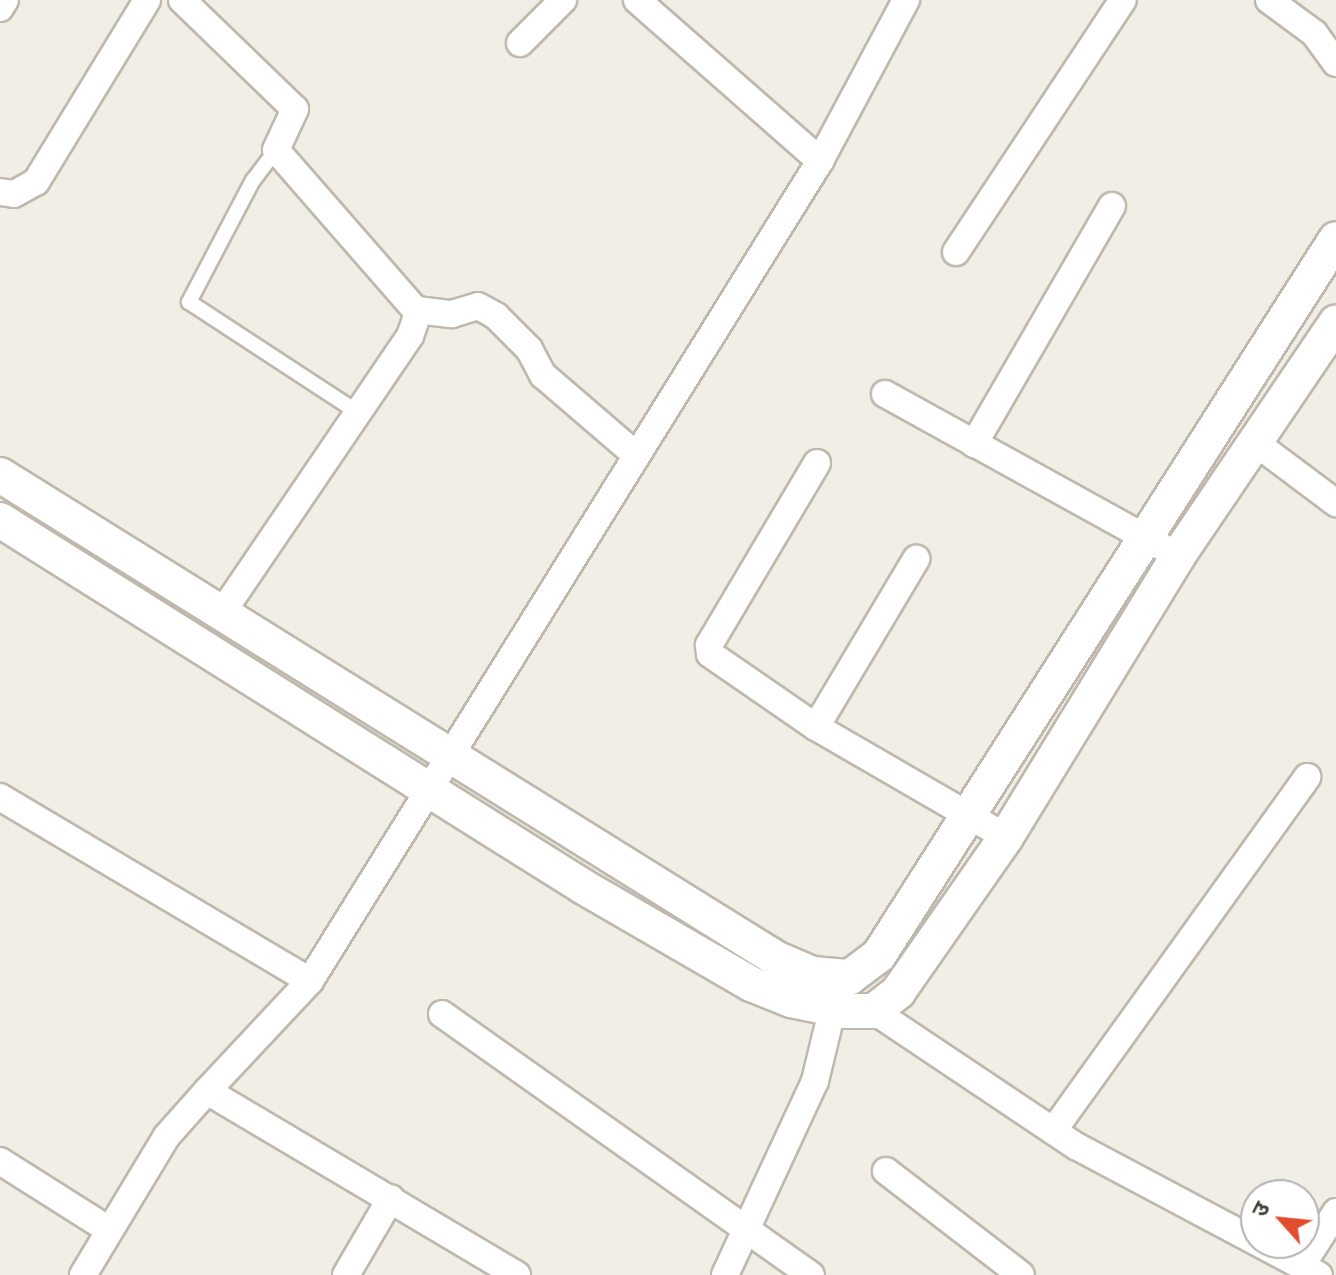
<!DOCTYPE html>
<html>
<head>
<meta charset="utf-8">
<style>
	body { margin:0 }
	#map { position:relative; width:1336px; height:1275px; overflow:hidden; background:#f1eee6; font-family:"Public Sans","Noto Sans Devanagari",sans-serif }
	div>[style] { position:absolute }
	.roads { filter:drop-shadow(2px 0 #beb8ad) drop-shadow(-2px 0 #beb8ad) drop-shadow(0 2px #beb8ad) drop-shadow(0 -2px #beb8ad) }
	.service>* { height:14px; margin:-7px; padding:0 7px; transform-origin:7px; border-radius:7px; background:#fff }
	.minor>* { height:26px; margin:-13px; padding:0 13px; transform-origin:13px; border-radius:13px; background:#fff }
	.tertiary>* { height:34px; margin:-17px; padding:0 17px; transform-origin:17px; border-radius:17px; background:#fff }
	span { translate:-50% -50%; white-space:nowrap; text-align:center; line-height:1.15; -webkit-text-stroke:6px #fff; paint-order:stroke }
	.north { position:absolute; left:1240px; top:1179px; width:80px; height:80px; box-sizing:border-box; background:#fff; border:2px solid #b4b2af; border-radius:50%; rotate:297deg; font-size:22px; font-weight:700; line-height:32px; text-align:center; color:#433e36 }
	.north::after { content:''; display:block; margin:auto; width:28px; height:36px; background:#e14d2d; clip-path:polygon(50% 0,100% 100%,50% 72%,0 100%) }
</style>
</head>
<body>
<div id="map">
	<div class="roads">
		<div class="service">
			<div style="left:276px;top:150px;width:38px;rotate:127deg"></div>
			<div style="left:253px;top:180px;width:138px;rotate:117.7deg"></div>
			<div style="left:189px;top:302px;width:201px;rotate:33.2deg"></div>
		</div>
		<div class="minor">
			<div style="left:182px;top:0;width:157px;rotate:44deg"></div>
			<div style="left:295px;top:109px;width:45px;rotate:114.9deg"></div>
			<div style="left:276px;top:150px;width:216px;rotate:48.9deg"></div>
			<div style="left:418px;top:313px;width:24px;rotate:109deg"></div>
			<div style="left:410px;top:336px;width:335px;rotate:124.2deg"></div>
			<div style="left:637px;top:0;width:244px;rotate:41.3deg"></div>
			<div style="left:1269px;top:0;width:56px;rotate:36.3deg"></div>
			<div style="left:1314px;top:33px;width:37px;rotate:54deg"></div>
			<div style="left:0;top:8px;width:9px;rotate:-58deg"></div>
			<div style="left:520px;top:43px;width:61px;rotate:-45deg"></div>
			<div style="left:0;top:192px;width:14px;rotate:8deg"></div>
			<div style="left:14px;top:194px;width:25px;rotate:-29deg"></div>
			<div style="left:36px;top:182px;width:213px;rotate:-58.6deg"></div>
			<div style="left:956px;top:252px;width:302px;rotate:-56.5deg"></div>
			<div style="left:417px;top:310px;width:35px;rotate:7deg"></div>
			<div style="left:452px;top:314px;width:27px;rotate:-17deg"></div>
			<div style="left:478px;top:306px;width:21px;rotate:29deg"></div>
			<div style="left:496px;top:316px;width:47px;rotate:45deg"></div>
			<div style="left:529px;top:349px;width:30px;rotate:62deg"></div>
			<div style="left:543px;top:375px;width:123px;rotate:40.7deg"></div>
			<div style="left:885px;top:394px;width:335px;rotate:28.9deg"></div>
			<div style="left:1253px;top:441px;width:104px;rotate:36.8deg"></div>
			<div style="left:974px;top:444px;width:275px;rotate:-59.9deg"></div>
			<div style="left:817px;top:463px;width:212px;rotate:120.7deg"></div>
			<div style="left:709px;top:645px;width:9px;rotate:84deg"></div>
			<div style="left:710px;top:654px;width:129px;rotate:34.6deg"></div>
			<div style="left:816px;top:727px;width:220px;rotate:30.1deg"></div>
			<div style="left:816px;top:727px;width:196px;rotate:-59.2deg"></div>
			<div style="left:0;top:797px;width:360px;rotate:30.7deg"></div>
			<div style="left:874px;top:1011px;width:243px;rotate:33.8deg"></div>
			<div style="left:1076px;top:1146px;width:275px;rotate:28deg"></div>
			<div style="left:442px;top:1014px;width:452px;rotate:35.3deg"></div>
			<div style="left:1053px;top:1131px;width:436px;rotate:-54.3deg"></div>
			<div style="left:0;top:1161px;width:129px;rotate:32.3deg"></div>
			<div style="left:886px;top:1171px;width:170px;rotate:37.6deg"></div>
			<div style="left:1302px;top:1265px;width:63px;rotate:-57.3deg"></div>
			<div style="left:83px;top:1275px;width:162px;rotate:-58.9deg"></div>
			<div style="left:167px;top:1136px;width:60px;rotate:-48.4deg"></div>
			<div style="left:346px;top:1275px;width:89px;rotate:-59.7deg"></div>
			<div style="left:517px;top:1275px;width:360px;rotate:-149.3deg"></div>
			<div style="left:207px;top:1091px;width:151px;rotate:-46.9deg"></div>
			<div style="left:310px;top:981px;width:966px;rotate:-58.12deg"></div>
			<div style="left:820px;top:161px;width:183px;rotate:-61.9deg"></div>
			<div style="left:725px;top:1275px;width:214px;rotate:-65.1deg"></div>
			<div style="left:815px;top:1081px;width:94px;rotate:-76.4deg"></div>
		</div>
		<div class="tertiary">
			<div style="left:0;top:475px;width:915px;rotate:31.92deg"></div>
			<div style="left:777px;top:959px;width:39px;rotate:23deg"></div>
			<div style="left:813px;top:974px;width:37px;rotate:5deg"></div>
			<div style="left:850px;top:977px;width:36px;rotate:-37deg"></div>
			<div style="left:879px;top:955px;width:849px;rotate:-57.45deg"></div>
			<div style="left:0;top:520px;width:688px;rotate:32.16deg"></div>
			<div style="left:582px;top:886px;width:195px;rotate:30.1deg"></div>
			<div style="left:751px;top:984px;width:43px;rotate:21.8deg"></div>
			<div style="left:791px;top:1000px;width:54px;rotate:11.7deg"></div>
			<div style="left:844px;top:1011px;width:30px"></div>
			<div style="left:874px;top:1011px;width:31px;rotate:-38deg"></div>
			<div style="left:898px;top:992px;width:189px;rotate:-55.1deg"></div>
			<div style="left:1006px;top:837px;width:329px;rotate:-58.5deg"></div>
			<div style="left:1178px;top:556px;width:282px;rotate:-55.9deg"></div>
		</div>
	</div>
	<div class="north">उ</div>
</div>
</body>
</html>
